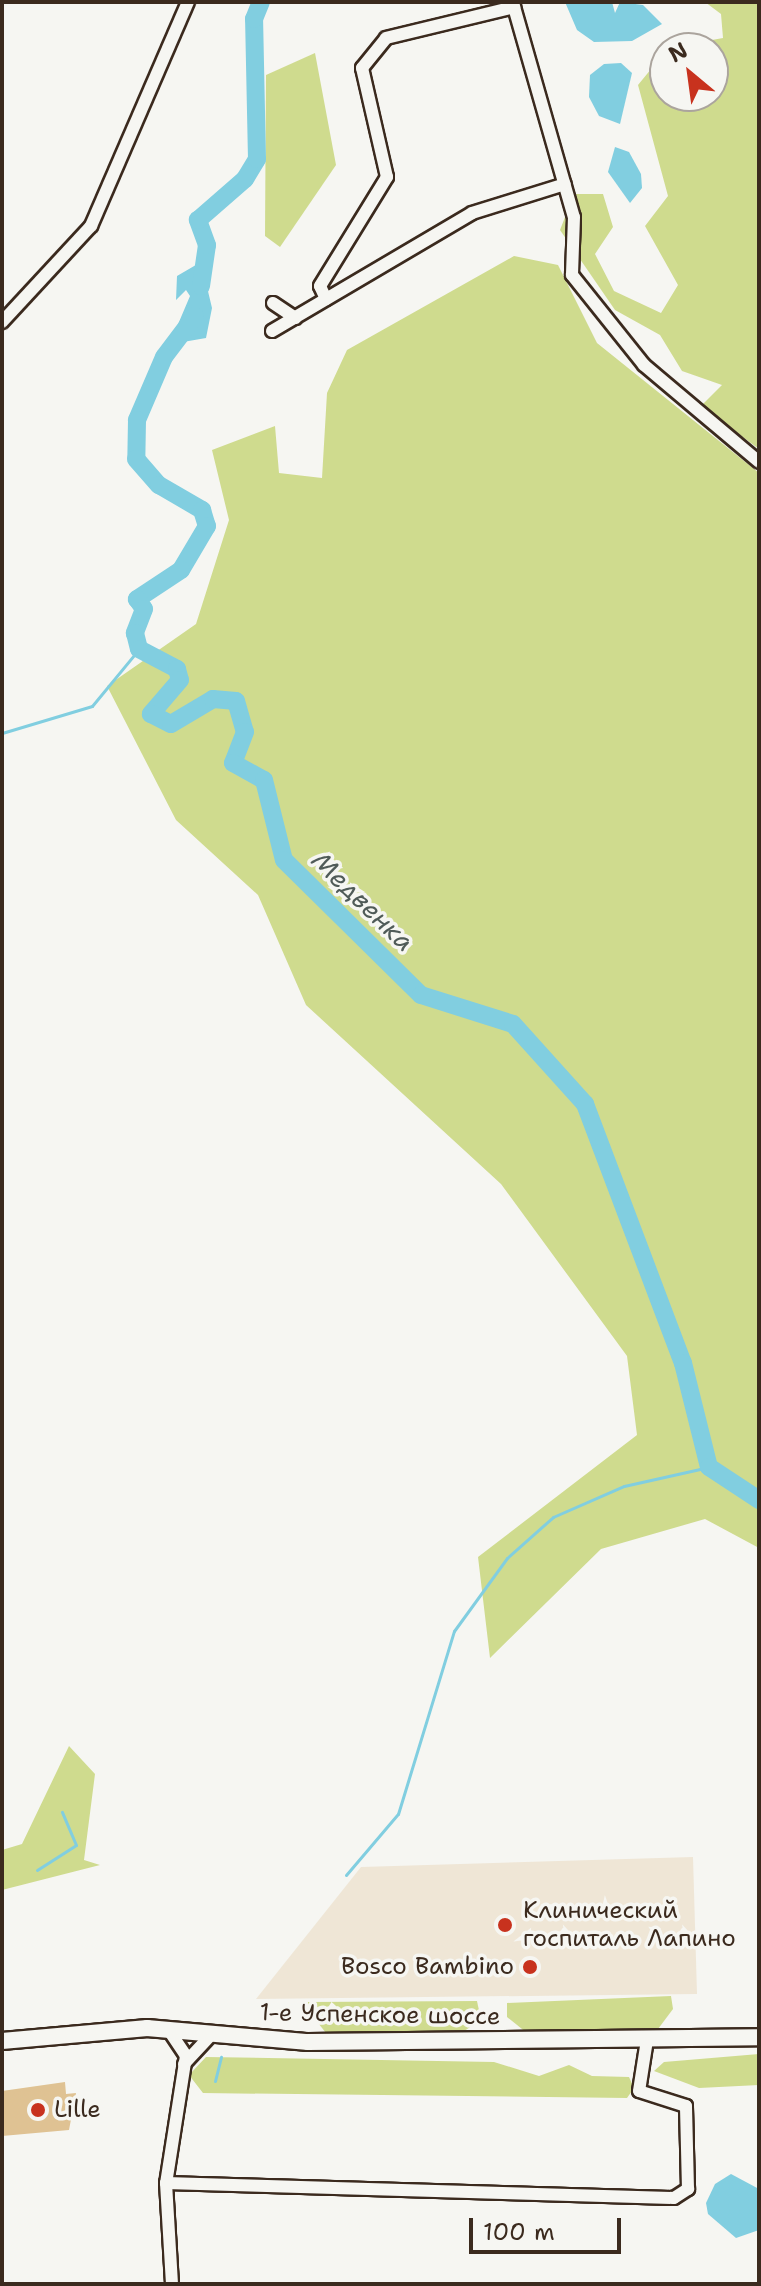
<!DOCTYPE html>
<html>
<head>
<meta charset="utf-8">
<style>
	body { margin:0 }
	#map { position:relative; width:761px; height:2286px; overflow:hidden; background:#f6f6f2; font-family:"Shantell Sans",sans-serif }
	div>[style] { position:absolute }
	.built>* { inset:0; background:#efe6d6 }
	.green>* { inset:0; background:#cfdb8e }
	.water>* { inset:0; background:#81cee0 }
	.stream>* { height:3px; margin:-1.5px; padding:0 1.5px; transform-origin:1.5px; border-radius:1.5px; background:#81cee0 }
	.river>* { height:18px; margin:-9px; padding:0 9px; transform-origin:9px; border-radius:9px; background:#81cee0 }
	.building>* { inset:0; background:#dfc293 }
	.roads { filter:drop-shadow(2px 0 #3b2a1e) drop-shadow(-2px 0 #3b2a1e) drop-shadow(0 2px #3b2a1e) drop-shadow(0 -2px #3b2a1e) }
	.minor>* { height:12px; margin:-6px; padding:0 6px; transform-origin:6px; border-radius:6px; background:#f6f6f2 }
	.secondary>* { height:16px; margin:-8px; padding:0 8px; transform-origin:8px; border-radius:8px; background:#f6f6f2 }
	.dots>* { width:22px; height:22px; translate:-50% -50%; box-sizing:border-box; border:4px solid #f6f6f2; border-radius:50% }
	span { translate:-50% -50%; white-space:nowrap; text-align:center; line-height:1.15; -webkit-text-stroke:7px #f6f6f2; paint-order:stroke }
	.poi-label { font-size:24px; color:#3b2a1e }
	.left { translate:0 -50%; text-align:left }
	.right { translate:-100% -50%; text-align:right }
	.street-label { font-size:24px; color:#3b2a1e }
	.water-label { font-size:26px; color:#505b58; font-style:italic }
	.frame { position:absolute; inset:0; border:4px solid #3b2a1e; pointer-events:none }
	.north { position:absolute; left:649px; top:32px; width:80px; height:80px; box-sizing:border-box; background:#f6f6f2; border:2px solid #aba49d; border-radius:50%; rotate:331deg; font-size:22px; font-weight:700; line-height:32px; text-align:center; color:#3b2a1e }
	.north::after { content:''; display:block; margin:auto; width:28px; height:36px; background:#c8321e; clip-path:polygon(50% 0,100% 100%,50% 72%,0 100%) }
	.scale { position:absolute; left:469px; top:2218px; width:152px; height:36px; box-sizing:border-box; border:4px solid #3b2a1e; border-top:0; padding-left:10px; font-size:24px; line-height:28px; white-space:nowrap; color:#3b2a1e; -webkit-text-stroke:6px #f6f6f2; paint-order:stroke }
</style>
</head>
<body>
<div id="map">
	<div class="built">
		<div style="clip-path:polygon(693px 1857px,697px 1994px,256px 1999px,361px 1867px)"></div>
	</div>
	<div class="green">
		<div style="clip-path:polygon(705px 2px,759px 2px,759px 449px,701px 406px,722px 385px,682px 371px,660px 335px,615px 310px,560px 230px,574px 194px,603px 194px,613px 227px,595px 254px,614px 291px,661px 313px,678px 285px,645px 226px,668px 196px,638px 85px,665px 52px,665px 96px,713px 96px,713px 48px,668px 48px,723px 38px,721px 14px)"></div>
		<div style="clip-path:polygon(315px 53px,336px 165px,280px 247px,265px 236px,266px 75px)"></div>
		<div style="clip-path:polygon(514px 256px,558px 265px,597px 343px,759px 473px,759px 1548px,705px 1519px,601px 1549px,490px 1658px,478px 1557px,637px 1435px,627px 1356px,501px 1184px,306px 1005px,258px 895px,176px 820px,107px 686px,196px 624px,229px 520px,212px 450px,275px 426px,279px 473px,322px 478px,327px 393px,347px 350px)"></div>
		<div style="clip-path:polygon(69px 1746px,95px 1774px,84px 1860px,100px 1865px,2px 1890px,2px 1850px,22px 1844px)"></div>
		<div style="clip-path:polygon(671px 1996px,673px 2009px,655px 2033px,527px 2033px,507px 2017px,507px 2003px)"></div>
		<div style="clip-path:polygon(477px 2001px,481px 2020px,458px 2035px,326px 2033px,307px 2009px,308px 2002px)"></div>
		<div style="clip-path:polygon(759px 2054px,759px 2085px,699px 2088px,654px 2071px,664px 2062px)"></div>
		<div style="clip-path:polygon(206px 2057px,494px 2062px,539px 2076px,569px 2065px,592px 2076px,629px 2077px,634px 2088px,627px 2098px,203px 2093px,189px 2075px)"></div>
	</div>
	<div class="water">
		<div style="clip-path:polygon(565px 2px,612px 2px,615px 13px,620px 2px,643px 5px,662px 24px,632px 41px,594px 42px,577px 30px)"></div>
		<div style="clip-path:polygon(604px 64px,621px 63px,632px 73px,620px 124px,599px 116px,589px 97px,590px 75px)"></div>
		<div style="clip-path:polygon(615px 147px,629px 152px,641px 174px,642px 188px,630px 203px,608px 172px)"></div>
		<div style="clip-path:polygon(201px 262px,212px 308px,206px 338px,183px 342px,176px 329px,190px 296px,186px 290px,176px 300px,177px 276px)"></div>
		<div style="clip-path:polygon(731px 2174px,759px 2189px,759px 2230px,736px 2238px,708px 2214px,706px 2203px,715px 2184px)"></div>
	</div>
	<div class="stream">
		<div style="left:2px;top:733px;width:94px;rotate:-16.7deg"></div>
		<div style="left:92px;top:706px;width:74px;rotate:-50.5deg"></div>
		<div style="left:37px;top:1870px;width:46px;rotate:-32.7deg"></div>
		<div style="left:76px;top:1845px;width:36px;rotate:-113deg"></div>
		<div style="left:346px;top:1875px;width:80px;rotate:-49.6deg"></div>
		<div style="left:398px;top:1814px;width:191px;rotate:-73deg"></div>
		<div style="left:454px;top:1631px;width:90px;rotate:-54deg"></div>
		<div style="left:507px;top:1558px;width:62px;rotate:-41.7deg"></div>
		<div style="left:553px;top:1517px;width:77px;rotate:-23.6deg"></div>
		<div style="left:624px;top:1486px;width:87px;rotate:-12.6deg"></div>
		<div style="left:215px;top:2081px;width:25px;rotate:-76deg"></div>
	</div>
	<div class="river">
		<div style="left:201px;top:286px;width:41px;rotate:-81.7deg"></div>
		<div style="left:207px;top:245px;width:27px;rotate:-110deg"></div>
		<div style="left:198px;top:220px;width:62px;rotate:-41.1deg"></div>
		<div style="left:245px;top:179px;width:23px;rotate:-59deg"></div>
		<div style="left:257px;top:159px;width:140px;rotate:-91.2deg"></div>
		<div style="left:254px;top:19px;width:18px;rotate:-68deg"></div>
		<div style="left:195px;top:316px;width:51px;rotate:127.1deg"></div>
		<div style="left:164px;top:357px;width:69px;rotate:113.2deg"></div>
		<div style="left:137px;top:420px;width:39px;rotate:91deg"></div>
		<div style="left:136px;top:459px;width:35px;rotate:49deg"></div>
		<div style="left:159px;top:485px;width:50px;rotate:30.2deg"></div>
		<div style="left:202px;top:510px;width:17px;rotate:73deg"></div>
		<div style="left:207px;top:526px;width:51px;rotate:120.6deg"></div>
		<div style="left:181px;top:570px;width:53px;rotate:146.6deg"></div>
		<div style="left:137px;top:599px;width:12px;rotate:55deg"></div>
		<div style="left:144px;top:609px;width:26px;rotate:111deg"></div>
		<div style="left:135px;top:633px;width:16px;rotate:76deg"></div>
		<div style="left:139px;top:649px;width:43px;rotate:27.8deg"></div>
		<div style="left:177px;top:669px;width:11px;rotate:75deg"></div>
		<div style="left:180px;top:680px;width:45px;rotate:130.5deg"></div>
		<div style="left:151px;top:714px;width:22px;rotate:27deg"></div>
		<div style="left:171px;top:724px;width:49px;rotate:-30.8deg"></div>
		<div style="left:213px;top:699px;width:23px;rotate:5deg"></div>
		<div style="left:236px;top:701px;width:32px;rotate:74deg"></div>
		<div style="left:245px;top:732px;width:33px;rotate:111deg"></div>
		<div style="left:233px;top:763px;width:35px;rotate:29deg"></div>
		<div style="left:264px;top:780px;width:82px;rotate:76deg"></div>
		<div style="left:284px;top:860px;width:192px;rotate:44.6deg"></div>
		<div style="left:421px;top:995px;width:96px;rotate:17.5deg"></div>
		<div style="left:513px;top:1024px;width:108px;rotate:48deg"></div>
		<div style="left:585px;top:1104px;width:277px;rotate:69.3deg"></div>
		<div style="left:683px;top:1363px;width:107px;rotate:76deg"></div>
		<div style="left:709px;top:1467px;width:60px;rotate:33.4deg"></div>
	</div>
	<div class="building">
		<div style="clip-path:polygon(65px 2082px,66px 2094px,76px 2093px,69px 2130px,2px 2136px,2px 2091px)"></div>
	</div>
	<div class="roads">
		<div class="minor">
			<div style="left:326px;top:299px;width:14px;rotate:-115deg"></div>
			<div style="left:320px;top:286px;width:128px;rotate:-58.4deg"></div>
			<div style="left:387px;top:177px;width:112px;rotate:-102.9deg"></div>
			<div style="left:362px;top:68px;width:38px;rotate:-51deg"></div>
			<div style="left:386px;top:38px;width:132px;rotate:-13.6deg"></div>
			<div style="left:514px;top:7px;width:218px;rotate:74.1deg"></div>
			<div style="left:574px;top:217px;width:58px;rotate:92deg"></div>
			<div style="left:572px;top:275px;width:115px;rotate:51.3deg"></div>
			<div style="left:644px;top:365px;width:150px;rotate:40.1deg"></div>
			<div style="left:273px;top:303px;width:27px;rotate:34deg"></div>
			<div style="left:2px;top:322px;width:131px;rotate:-47.2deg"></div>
			<div style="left:91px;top:226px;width:244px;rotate:-66.6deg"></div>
			<div style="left:272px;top:331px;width:232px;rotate:-30.5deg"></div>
			<div style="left:472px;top:213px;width:97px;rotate:-17.3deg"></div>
			<div style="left:168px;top:2029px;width:32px;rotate:56deg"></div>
			<div style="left:186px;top:2056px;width:129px;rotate:98.9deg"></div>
			<div style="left:166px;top:2183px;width:101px;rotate:86.6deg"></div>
			<div style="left:184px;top:2064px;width:41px;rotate:-47deg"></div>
			<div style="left:166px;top:2183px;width:508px;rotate:1.69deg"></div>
			<div style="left:674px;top:2198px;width:17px;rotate:-33deg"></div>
			<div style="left:688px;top:2189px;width:83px;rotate:-91.4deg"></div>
			<div style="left:686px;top:2106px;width:49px;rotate:-162.3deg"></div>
			<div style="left:639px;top:2091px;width:52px;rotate:-81.1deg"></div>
		</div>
		<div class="secondary">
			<div style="left:2px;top:2041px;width:146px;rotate:-5.1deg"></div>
			<div style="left:147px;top:2028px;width:162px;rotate:5deg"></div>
			<div style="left:308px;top:2042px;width:451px;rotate:-0.6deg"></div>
		</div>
	</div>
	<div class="dots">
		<div style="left:505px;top:1925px;background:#c8321e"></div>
		<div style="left:530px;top:1967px;background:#c8321e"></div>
		<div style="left:38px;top:2110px;background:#c8321e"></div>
	</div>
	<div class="poi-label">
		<span class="left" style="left:523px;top:1925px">Клинический<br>госпиталь Лапино</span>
		<span class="right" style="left:514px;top:1967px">Bosco Bambino</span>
		<span class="left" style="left:54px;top:2110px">Lille</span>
	</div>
	<div class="street-label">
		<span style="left:380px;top:2015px;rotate:1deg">1-е Успенское шоссе</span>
	</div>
	<div class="water-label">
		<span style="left:363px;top:901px;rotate:44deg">Медвенка</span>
	</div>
	<div class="frame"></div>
	<div class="north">N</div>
	<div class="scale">100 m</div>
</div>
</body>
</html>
